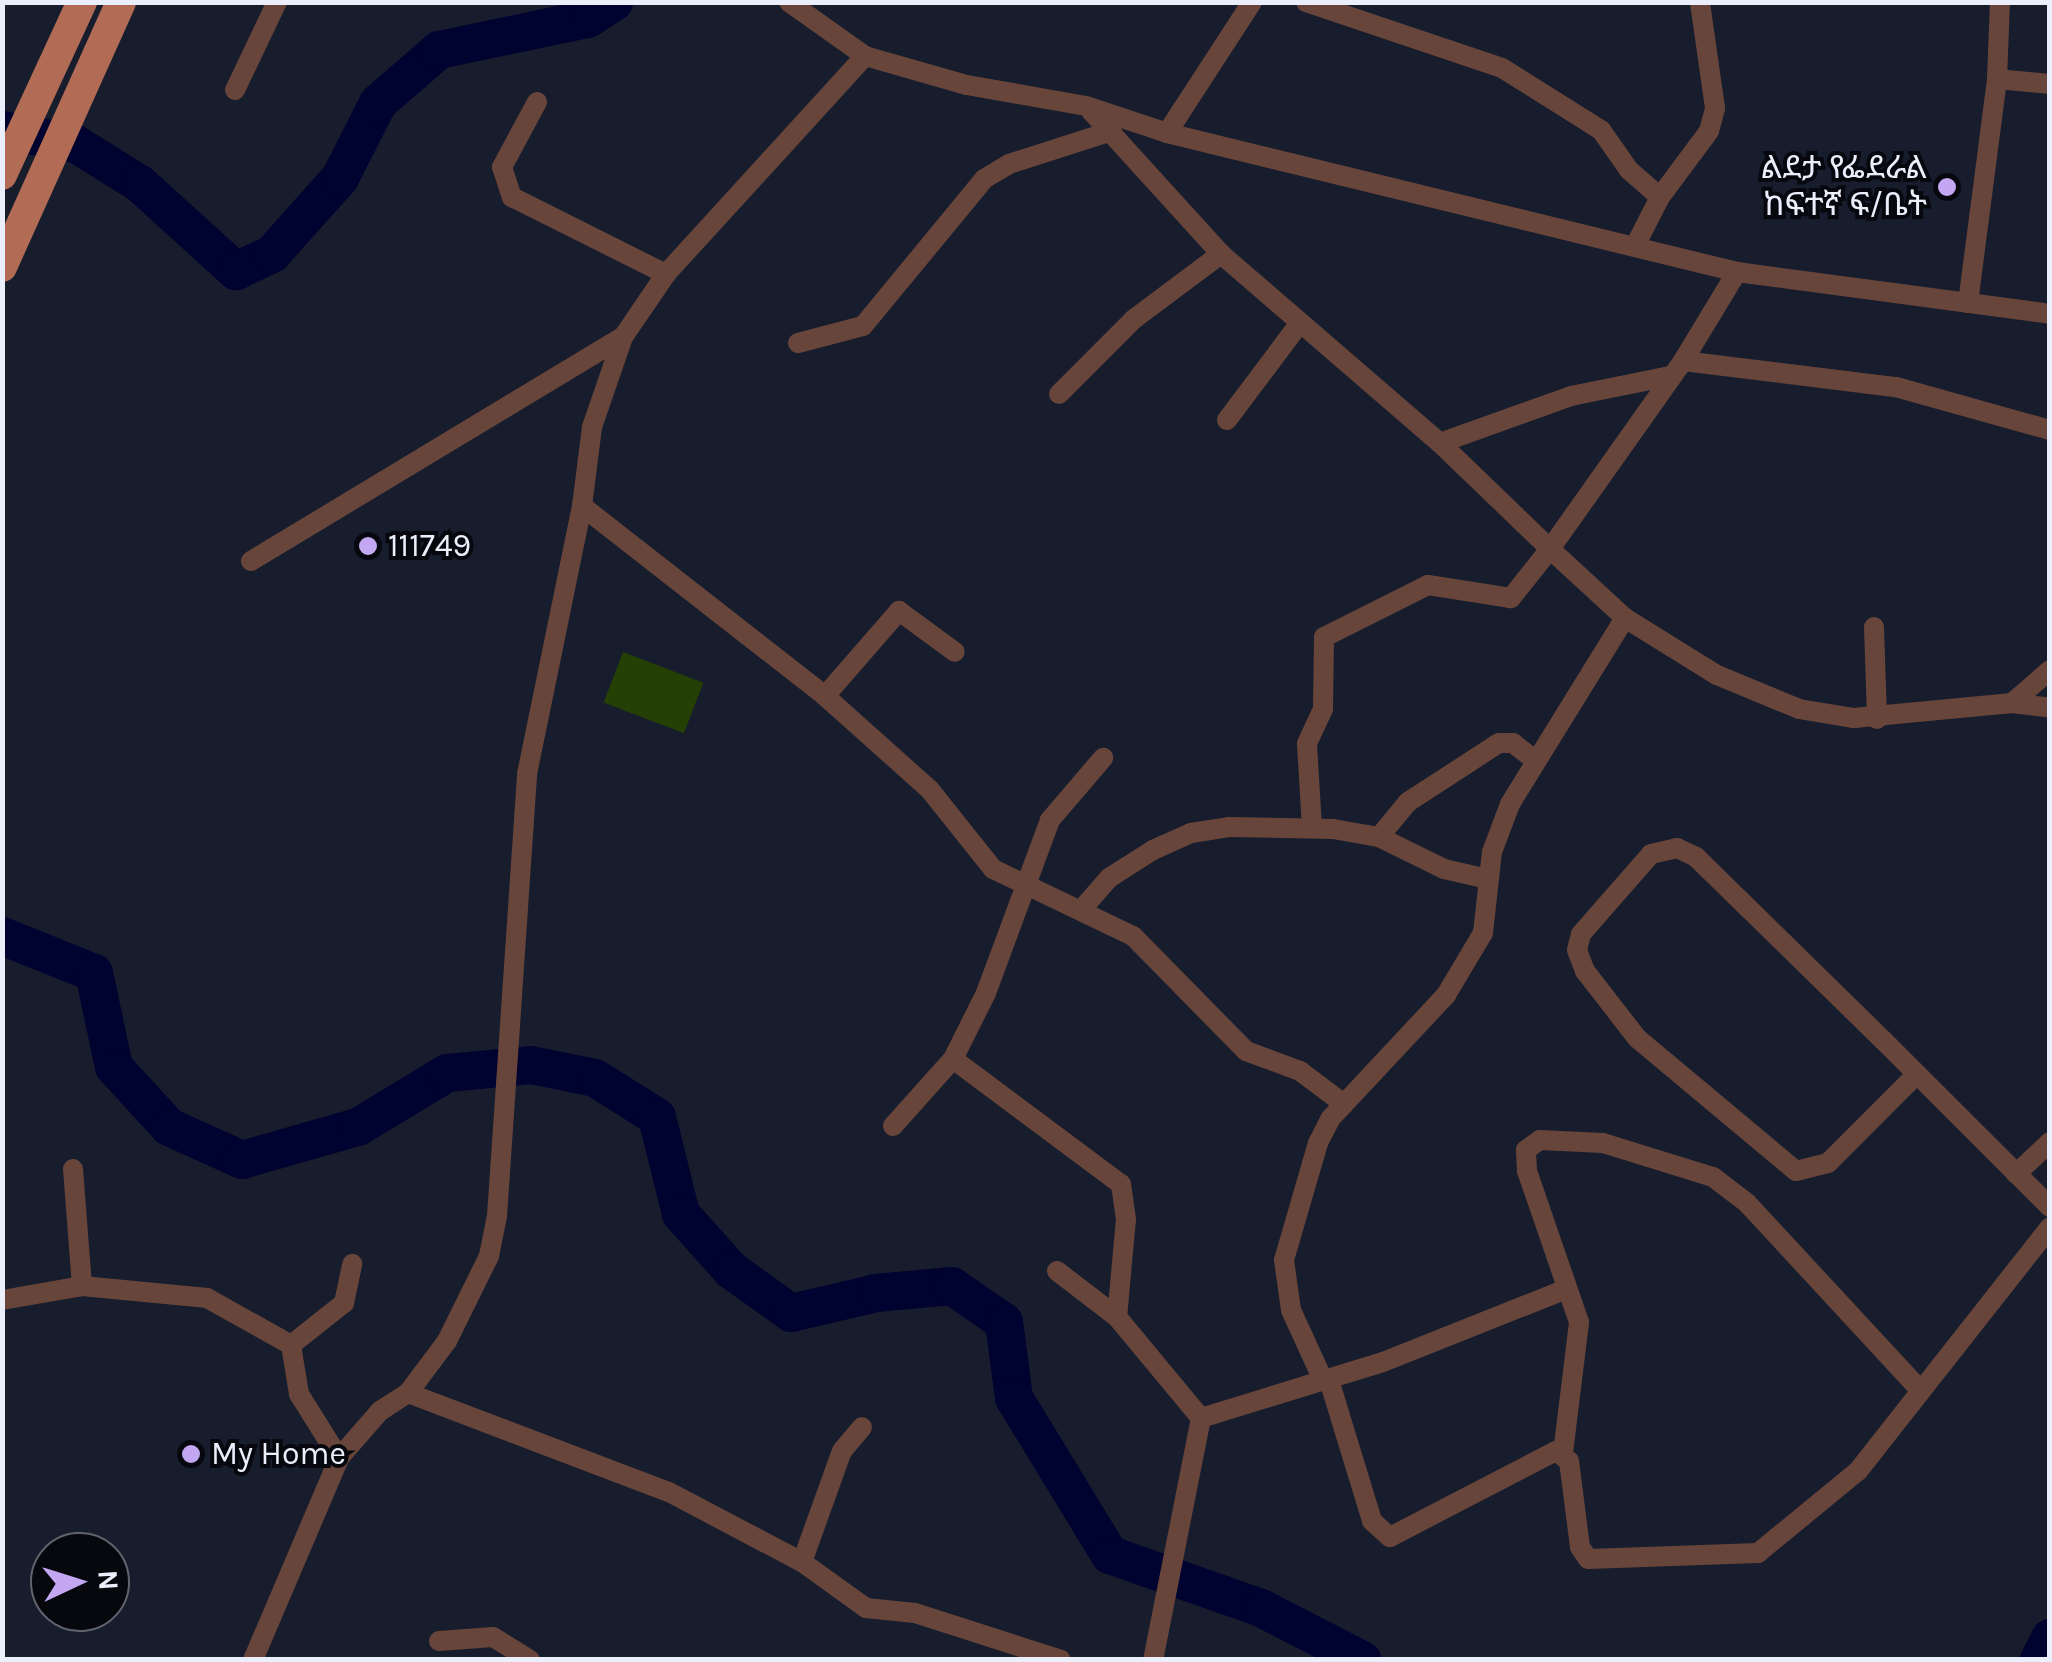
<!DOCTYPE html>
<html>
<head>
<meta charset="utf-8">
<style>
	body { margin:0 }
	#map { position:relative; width:2052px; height:1662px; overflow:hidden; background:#171d2d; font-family:Karla,"Noto Sans Ethiopic",sans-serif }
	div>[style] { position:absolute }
	.green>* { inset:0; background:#244004; transform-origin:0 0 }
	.river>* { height:38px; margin:-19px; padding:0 19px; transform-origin:19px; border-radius:19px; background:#00022f }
	.street>* { height:20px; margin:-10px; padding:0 10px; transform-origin:10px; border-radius:10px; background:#68453a }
	.primary>* { height:30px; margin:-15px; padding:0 15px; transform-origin:15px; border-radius:15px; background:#b26b54 }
	.dots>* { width:28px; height:28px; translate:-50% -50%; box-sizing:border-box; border:5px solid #06080e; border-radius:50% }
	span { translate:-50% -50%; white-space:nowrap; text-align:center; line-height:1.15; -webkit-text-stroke:8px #06080e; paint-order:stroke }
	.poi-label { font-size:32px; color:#eaeffb }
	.right { translate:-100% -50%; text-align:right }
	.left { translate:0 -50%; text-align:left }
	.frame { position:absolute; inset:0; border:5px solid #eaeffb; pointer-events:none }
	.north { position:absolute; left:30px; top:1532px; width:100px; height:100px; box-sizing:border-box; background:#06080e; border:2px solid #61646d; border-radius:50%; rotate:86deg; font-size:28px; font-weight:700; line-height:40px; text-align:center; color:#eaeffb }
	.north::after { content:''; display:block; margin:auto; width:35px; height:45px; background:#c3a7f2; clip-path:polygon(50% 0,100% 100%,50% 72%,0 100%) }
</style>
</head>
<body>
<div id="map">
	<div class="green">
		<div style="left:623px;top:652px;width:86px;height:54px;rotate:21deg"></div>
	</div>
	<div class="river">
		<div style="left:2px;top:130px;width:75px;rotate:10.7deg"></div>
		<div style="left:76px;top:144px;width:75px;rotate:32deg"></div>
		<div style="left:140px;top:184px;width:130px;rotate:42.2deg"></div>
		<div style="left:236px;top:271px;width:40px;rotate:-25deg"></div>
		<div style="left:272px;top:254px;width:102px;rotate:-48.2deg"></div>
		<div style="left:340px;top:178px;width:84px;rotate:-63.1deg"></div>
		<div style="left:378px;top:103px;width:81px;rotate:-41deg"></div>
		<div style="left:439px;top:50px;width:152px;rotate:-11.8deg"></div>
		<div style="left:588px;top:19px;width:31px;rotate:-33deg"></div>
		<div style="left:2px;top:936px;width:99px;rotate:21.9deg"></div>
		<div style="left:94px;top:973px;width:96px;rotate:78deg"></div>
		<div style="left:114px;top:1067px;width:81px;rotate:47.5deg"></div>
		<div style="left:169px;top:1127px;width:80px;rotate:24.3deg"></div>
		<div style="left:242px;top:1160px;width:121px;rotate:-15.9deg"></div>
		<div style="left:358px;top:1127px;width:104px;rotate:-31.2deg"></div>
		<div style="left:447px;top:1073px;width:84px;rotate:-5.4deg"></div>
		<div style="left:531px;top:1065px;width:65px;rotate:11.5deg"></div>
		<div style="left:595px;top:1078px;width:73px;rotate:32.2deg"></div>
		<div style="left:657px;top:1117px;width:100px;rotate:76.1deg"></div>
		<div style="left:681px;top:1214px;width:75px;rotate:48.2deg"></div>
		<div style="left:731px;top:1270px;width:74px;rotate:35.6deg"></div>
		<div style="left:791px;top:1313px;width:87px;rotate:-13.2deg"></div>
		<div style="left:876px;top:1293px;width:76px;rotate:-5.3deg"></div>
		<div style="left:952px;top:1286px;width:63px;rotate:34.7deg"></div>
		<div style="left:1004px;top:1322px;width:77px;rotate:82.5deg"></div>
		<div style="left:1014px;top:1398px;width:184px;rotate:58.6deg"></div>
		<div style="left:1110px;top:1555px;width:160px;rotate:19.3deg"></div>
		<div style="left:1261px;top:1608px;width:114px;rotate:27.2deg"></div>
		<div style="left:2039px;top:1660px;width:25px;rotate:-63deg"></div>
	</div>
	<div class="street">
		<div style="left:789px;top:2px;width:93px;rotate:35.4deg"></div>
		<div style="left:865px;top:56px;width:106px;rotate:15.9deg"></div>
		<div style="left:967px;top:85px;width:121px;rotate:10deg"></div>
		<div style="left:1086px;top:106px;width:85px;rotate:18.4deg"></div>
		<div style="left:1167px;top:133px;width:587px;rotate:13.7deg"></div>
		<div style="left:1737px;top:272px;width:316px;rotate:7.6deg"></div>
		<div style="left:1306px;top:2px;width:207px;rotate:18.6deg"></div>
		<div style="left:1502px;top:68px;width:117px;rotate:32.1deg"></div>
		<div style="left:1601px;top:130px;width:49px;rotate:55deg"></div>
		<div style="left:1629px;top:170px;width:41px;rotate:41.1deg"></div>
		<div style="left:865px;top:56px;width:295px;rotate:132.4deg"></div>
		<div style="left:666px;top:274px;width:76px;rotate:124.3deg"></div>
		<div style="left:623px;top:337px;width:95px;rotate:109deg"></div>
		<div style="left:592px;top:427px;width:80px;rotate:97.2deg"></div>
		<div style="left:582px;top:506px;width:308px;rotate:38deg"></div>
		<div style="left:825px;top:696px;width:141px;rotate:41.8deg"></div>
		<div style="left:930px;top:790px;width:101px;rotate:51.4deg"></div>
		<div style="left:993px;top:869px;width:155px;rotate:25.6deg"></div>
		<div style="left:1133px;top:936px;width:161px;rotate:45.5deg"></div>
		<div style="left:1246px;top:1051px;width:58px;rotate:20.3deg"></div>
		<div style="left:1300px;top:1071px;width:55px;rotate:36.9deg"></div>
		<div style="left:1997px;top:79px;width:53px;rotate:5.4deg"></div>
		<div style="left:235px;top:90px;width:98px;rotate:-64.5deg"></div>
		<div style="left:537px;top:102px;width:74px;rotate:118.3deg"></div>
		<div style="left:502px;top:167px;width:32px;rotate:72deg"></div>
		<div style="left:512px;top:197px;width:172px;rotate:26.6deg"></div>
		<div style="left:1091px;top:111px;width:193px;rotate:47.7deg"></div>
		<div style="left:1221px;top:254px;width:289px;rotate:40.8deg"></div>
		<div style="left:1440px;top:443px;width:153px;rotate:43.9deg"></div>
		<div style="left:1550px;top:549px;width:63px;rotate:128.5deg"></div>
		<div style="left:1511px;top:598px;width:84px;rotate:-171.1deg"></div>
		<div style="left:1428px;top:585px;width:116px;rotate:153.4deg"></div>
		<div style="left:1324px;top:637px;width:72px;rotate:90.8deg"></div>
		<div style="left:1323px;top:709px;width:38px;rotate:115deg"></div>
		<div style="left:1307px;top:744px;width:84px;rotate:86.6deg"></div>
		<div style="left:1167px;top:133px;width:156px;rotate:-57deg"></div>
		<div style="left:1636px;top:244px;width:53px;rotate:-62.9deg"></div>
		<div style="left:1660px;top:197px;width:82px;rotate:-53.4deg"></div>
		<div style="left:1709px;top:131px;width:24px;rotate:-75deg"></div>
		<div style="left:1715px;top:108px;width:107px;rotate:-98.1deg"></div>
		<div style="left:1968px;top:303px;width:226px;rotate:-82.6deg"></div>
		<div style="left:1997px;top:79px;width:77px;rotate:-87.8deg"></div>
		<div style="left:798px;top:343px;width:67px;rotate:-14.7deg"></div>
		<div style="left:863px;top:326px;width:190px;rotate:-50.5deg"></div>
		<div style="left:984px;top:179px;width:29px;rotate:-31deg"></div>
		<div style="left:1009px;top:164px;width:108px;rotate:-17.8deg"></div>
		<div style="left:1683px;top:361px;width:215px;rotate:7deg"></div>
		<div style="left:1896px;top:387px;width:160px;rotate:15.6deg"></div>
		<div style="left:1059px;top:394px;width:106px;rotate:-45deg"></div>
		<div style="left:1134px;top:319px;width:109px;rotate:-36.8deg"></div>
		<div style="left:1227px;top:420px;width:120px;rotate:-53.1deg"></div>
		<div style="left:1440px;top:443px;width:139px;rotate:-19.7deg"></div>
		<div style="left:1571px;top:396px;width:101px;rotate:-11.4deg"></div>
		<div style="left:251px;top:561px;width:434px;rotate:-31.1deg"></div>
		<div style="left:1625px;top:618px;width:108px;rotate:31.8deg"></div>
		<div style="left:1717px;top:675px;width:89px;rotate:22.5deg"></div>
		<div style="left:1799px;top:709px;width:56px;rotate:9.3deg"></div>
		<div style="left:1854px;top:718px;width:159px;rotate:-5.4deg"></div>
		<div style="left:2012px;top:703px;width:50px;rotate:-41deg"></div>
		<div style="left:1874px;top:627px;width:92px;rotate:88.1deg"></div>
		<div style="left:825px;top:696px;width:113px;rotate:-49deg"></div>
		<div style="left:899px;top:611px;width:69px;rotate:36.2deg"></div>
		<div style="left:2012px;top:703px;width:38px;rotate:7deg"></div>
		<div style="left:1379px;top:837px;width:45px;rotate:-50.4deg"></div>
		<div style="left:1408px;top:802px;width:108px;rotate:-33deg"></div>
		<div style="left:1499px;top:743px;width:14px"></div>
		<div style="left:1513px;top:743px;width:28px;rotate:38deg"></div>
		<div style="left:1082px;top:909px;width:41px;rotate:-48.9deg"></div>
		<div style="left:1109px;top:878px;width:52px;rotate:-32.5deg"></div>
		<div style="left:1153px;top:850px;width:42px;rotate:-24.1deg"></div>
		<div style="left:1191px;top:833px;width:38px;rotate:-9deg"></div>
		<div style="left:1229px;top:827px;width:104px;rotate:1.1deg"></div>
		<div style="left:1333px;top:829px;width:47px;rotate:9.9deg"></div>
		<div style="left:1379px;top:837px;width:72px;rotate:26.2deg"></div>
		<div style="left:1444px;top:869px;width:45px;rotate:12.8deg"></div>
		<div style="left:953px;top:1059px;width:209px;rotate:36.7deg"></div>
		<div style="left:1121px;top:1184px;width:35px;rotate:82deg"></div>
		<div style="left:1126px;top:1219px;width:98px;rotate:95.2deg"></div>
		<div style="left:1917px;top:1074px;width:126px;rotate:135deg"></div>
		<div style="left:1828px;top:1163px;width:33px;rotate:166deg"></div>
		<div style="left:1796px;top:1171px;width:207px;rotate:-140.1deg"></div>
		<div style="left:1637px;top:1038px;width:85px;rotate:-127.8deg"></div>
		<div style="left:1585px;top:971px;width:22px;rotate:-111deg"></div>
		<div style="left:1577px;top:950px;width:16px;rotate:-76deg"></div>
		<div style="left:1581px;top:934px;width:106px;rotate:-48.8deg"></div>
		<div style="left:1651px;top:854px;width:27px;rotate:-13deg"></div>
		<div style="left:1677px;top:848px;width:21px;rotate:25deg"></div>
		<div style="left:1696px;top:857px;width:262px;rotate:44.4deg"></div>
		<div style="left:1883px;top:1040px;width:236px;rotate:45deg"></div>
		<div style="left:893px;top:1126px;width:90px;rotate:-48.2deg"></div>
		<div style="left:953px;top:1059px;width:74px;rotate:-63.4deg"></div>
		<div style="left:986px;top:993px;width:184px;rotate:-69.7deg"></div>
		<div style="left:1050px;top:820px;width:82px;rotate:-49.5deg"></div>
		<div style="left:73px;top:1169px;width:117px;rotate:85.6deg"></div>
		<div style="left:2016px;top:1174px;width:47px;rotate:-43.3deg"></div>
		<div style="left:1057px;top:1271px;width:76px;rotate:37.5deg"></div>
		<div style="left:1117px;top:1317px;width:131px;rotate:50.3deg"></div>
		<div style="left:1201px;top:1418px;width:247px;rotate:101.2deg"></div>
		<div style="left:2px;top:1300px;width:81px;rotate:-9.9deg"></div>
		<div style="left:82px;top:1286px;width:126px;rotate:5.5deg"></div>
		<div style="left:207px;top:1298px;width:96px;rotate:29.2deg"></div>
		<div style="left:291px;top:1345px;width:50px;rotate:80.7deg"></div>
		<div style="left:299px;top:1394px;width:75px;rotate:58deg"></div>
		<div style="left:339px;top:1458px;width:62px;rotate:-48.9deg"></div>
		<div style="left:380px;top:1411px;width:33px;rotate:-33deg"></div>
		<div style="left:408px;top:1393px;width:65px;rotate:-53.1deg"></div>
		<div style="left:447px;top:1341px;width:95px;rotate:-63.7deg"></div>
		<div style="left:489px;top:1256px;width:41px;rotate:-78.7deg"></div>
		<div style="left:497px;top:1216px;width:443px;rotate:-86.1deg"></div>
		<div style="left:527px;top:774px;width:274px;rotate:-78.4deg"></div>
		<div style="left:291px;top:1345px;width:68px;rotate:-38.4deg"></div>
		<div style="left:344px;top:1303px;width:40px;rotate:-78deg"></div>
		<div style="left:1323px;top:1380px;width:77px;rotate:-114.6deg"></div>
		<div style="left:1291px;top:1310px;width:50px;rotate:-98deg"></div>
		<div style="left:1284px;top:1260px;width:122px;rotate:-73.8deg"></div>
		<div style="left:1318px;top:1143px;width:27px;rotate:-63deg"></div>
		<div style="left:1330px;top:1119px;width:170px;rotate:-46.9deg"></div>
		<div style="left:1446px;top:995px;width:72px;rotate:-59.2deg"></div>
		<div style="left:1483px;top:933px;width:81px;rotate:-83.7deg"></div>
		<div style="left:1492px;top:852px;width:51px;rotate:-69.4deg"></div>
		<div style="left:1510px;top:804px;width:219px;rotate:-58.3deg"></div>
		<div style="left:1625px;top:618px;width:102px;rotate:-137.4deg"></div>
		<div style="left:1550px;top:549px;width:230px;rotate:-54.7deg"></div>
		<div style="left:1683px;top:361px;width:104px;rotate:-58.8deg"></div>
		<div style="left:1329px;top:1380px;width:147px;rotate:73deg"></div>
		<div style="left:1372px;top:1521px;width:24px;rotate:42deg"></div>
		<div style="left:1390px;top:1537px;width:187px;rotate:-27.4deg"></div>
		<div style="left:1556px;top:1451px;width:16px;rotate:38deg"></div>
		<div style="left:1569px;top:1461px;width:87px;rotate:82.7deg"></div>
		<div style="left:1580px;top:1547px;width:14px;rotate:56deg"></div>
		<div style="left:1588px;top:1559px;width:170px;rotate:-2deg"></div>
		<div style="left:1758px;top:1553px;width:129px;rotate:-39.4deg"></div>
		<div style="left:1858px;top:1471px;width:310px;rotate:-51.8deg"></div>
		<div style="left:408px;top:1393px;width:279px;rotate:20.8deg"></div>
		<div style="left:669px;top:1492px;width:150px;rotate:27.8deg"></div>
		<div style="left:802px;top:1562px;width:79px;rotate:35.7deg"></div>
		<div style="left:866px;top:1608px;width:49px;rotate:5.8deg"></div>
		<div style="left:915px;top:1613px;width:153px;rotate:17.8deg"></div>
		<div style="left:1201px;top:1418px;width:190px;rotate:-17.1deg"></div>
		<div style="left:1383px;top:1362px;width:197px;rotate:-21.7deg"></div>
		<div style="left:1563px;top:1453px;width:132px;rotate:-83deg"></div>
		<div style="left:1579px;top:1322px;width:160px;rotate:-109deg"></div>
		<div style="left:1527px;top:1171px;width:21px;rotate:-93deg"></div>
		<div style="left:1526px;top:1150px;width:17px;rotate:-36deg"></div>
		<div style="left:1540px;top:1140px;width:63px;rotate:2.7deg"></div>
		<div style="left:1603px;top:1143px;width:115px;rotate:17.2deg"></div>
		<div style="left:1713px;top:1177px;width:43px;rotate:37.4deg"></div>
		<div style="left:1747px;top:1203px;width:256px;rotate:47.2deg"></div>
		<div style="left:802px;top:1562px;width:118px;rotate:-70.2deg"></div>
		<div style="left:842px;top:1451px;width:31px;rotate:-50deg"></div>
		<div style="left:439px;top:1641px;width:54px;rotate:-4.2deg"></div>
		<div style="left:493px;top:1637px;width:44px;rotate:31.9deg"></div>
		<div style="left:253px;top:1660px;width:220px;rotate:-66.9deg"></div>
	</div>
	<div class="primary">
		<div style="left:2px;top:175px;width:191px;rotate:-65.2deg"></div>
		<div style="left:2px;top:267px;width:290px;rotate:-65.8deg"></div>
	</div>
	<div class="dots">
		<div style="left:1947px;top:187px;background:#c3a7f2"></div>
		<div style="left:368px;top:546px;background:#c3a7f2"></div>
		<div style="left:191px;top:1454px;background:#c3a7f2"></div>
	</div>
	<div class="poi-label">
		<span class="right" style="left:1927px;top:187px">ልደታ የፌደራል<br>ከፍተኛ ፍ/ቤት</span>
		<span class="left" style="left:388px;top:546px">111749</span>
		<span class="left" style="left:211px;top:1454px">My Home</span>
	</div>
	<div class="frame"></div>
	<div class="north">N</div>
</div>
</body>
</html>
